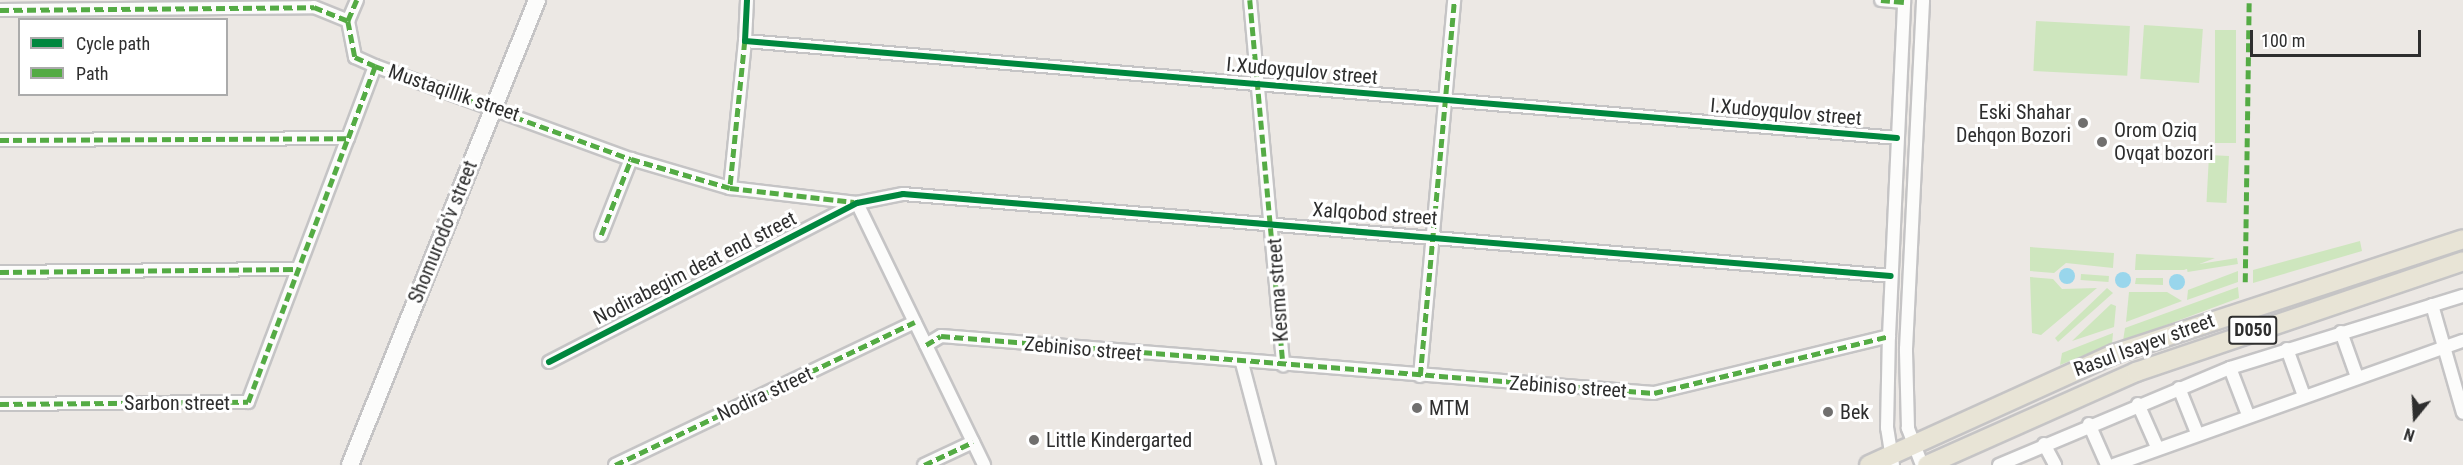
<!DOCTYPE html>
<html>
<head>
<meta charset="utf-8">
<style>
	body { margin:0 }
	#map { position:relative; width:2463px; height:465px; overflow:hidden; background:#ece8e4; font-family:"Roboto Condensed",sans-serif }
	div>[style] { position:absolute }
	.green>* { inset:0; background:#cee6be; transform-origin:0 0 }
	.water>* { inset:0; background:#99d6ec }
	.round { border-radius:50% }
	.roads { filter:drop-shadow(2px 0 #c5c4c5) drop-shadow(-2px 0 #c5c4c5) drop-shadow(0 2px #c5c4c5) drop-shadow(0 -2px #c5c4c5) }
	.street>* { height:12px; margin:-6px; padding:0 6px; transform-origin:6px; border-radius:6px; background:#fcfcfb }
	.secondary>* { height:16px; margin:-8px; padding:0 8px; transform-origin:8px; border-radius:8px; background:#fcfcfb }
	.primary>* { height:18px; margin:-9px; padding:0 9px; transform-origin:9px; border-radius:9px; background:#e8e4d6 }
	.quiet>* { height:4.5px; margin-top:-2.25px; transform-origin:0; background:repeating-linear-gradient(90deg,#54ab44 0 9px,transparent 0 13.5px) }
	.cycleway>* { height:6px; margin:-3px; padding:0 3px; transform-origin:3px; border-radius:3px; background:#00873e }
	.dots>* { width:16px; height:16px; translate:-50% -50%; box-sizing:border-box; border:3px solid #fff; border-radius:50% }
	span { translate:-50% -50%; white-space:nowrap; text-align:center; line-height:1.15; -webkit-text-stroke:6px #fff; paint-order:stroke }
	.shield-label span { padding:2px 4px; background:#fff; border:2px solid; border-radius:4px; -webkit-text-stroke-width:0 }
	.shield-label { font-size:18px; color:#2e2e2e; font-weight:700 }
	.street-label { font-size:20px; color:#2e2e2e }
	.poi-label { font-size:20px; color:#2e2e2e }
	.right { translate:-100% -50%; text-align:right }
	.left { translate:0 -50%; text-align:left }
	.legend { position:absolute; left:18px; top:18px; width:210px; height:78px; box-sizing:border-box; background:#fff; border:2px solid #ababab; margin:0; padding:8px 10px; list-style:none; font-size:18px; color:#2e2e2e }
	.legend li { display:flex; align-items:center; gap:12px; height:30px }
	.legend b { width:30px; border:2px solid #ababab }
	.north { position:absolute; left:2385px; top:387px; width:60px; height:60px; -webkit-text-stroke:4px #fff; paint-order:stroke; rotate:198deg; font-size:16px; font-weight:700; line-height:24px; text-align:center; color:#2e2e2e }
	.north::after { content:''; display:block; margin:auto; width:21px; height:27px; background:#2e2e2e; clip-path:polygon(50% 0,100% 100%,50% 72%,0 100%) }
	.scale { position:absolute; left:2250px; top:30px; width:171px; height:27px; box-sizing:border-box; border:3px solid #2e2e2e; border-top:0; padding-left:8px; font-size:18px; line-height:21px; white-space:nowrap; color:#2e2e2e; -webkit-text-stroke:4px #fff; paint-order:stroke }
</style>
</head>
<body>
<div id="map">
	<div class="green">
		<div style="left:2036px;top:21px;width:94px;height:50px;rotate:3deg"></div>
		<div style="left:2144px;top:25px;width:59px;height:54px;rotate:4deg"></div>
		<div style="left:2215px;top:30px;width:21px;height:113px"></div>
		<div style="left:2209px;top:155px;width:20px;height:47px;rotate:3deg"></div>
		<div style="clip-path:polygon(2360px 241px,2362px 251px,2253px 283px,2253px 270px)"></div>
		<div style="clip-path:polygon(2030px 247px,2114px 253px,2113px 268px,2066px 263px,2054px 273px,2030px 271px)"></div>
		<div style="clip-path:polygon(2136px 254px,2215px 258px,2184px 270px,2135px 270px)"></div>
		<div style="left:2237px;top:258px;width:6px;height:51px;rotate:81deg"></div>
		<div style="clip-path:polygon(2238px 271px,2238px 282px,2187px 300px,2188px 290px)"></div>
		<div style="left:2081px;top:274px;width:28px;height:6px;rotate:4deg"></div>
		<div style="clip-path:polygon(2030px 277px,2053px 279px,2062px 289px,2097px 288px,2041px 335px,2032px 333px)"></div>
		<div style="clip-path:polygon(2136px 278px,2163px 278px,2163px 285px,2135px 284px)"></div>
		<div style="clip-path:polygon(2238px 287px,2239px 298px,2123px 341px,2125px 328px)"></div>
		<div style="clip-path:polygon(2107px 288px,2113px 293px,2058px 342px,2055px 338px)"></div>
		<div style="clip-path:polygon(2129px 292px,2167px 292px,2182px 301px,2126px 322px)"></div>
		<div style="clip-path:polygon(2111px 304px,2116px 306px,2114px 327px,2072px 341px)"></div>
		<div style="clip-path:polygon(2113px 333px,2112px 344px,2060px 365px,2062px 353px)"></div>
	</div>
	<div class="water">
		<div class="round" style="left:2059px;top:268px;width:16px;height:16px"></div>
		<div class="round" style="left:2115px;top:272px;width:16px;height:16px"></div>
		<div class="round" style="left:2169px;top:274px;width:16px;height:16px"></div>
	</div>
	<div class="roads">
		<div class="street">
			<div style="left:357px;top:0;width:23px;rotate:113deg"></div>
			<div style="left:348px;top:21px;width:37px;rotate:79deg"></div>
			<div style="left:355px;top:57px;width:22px;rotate:24deg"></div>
			<div style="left:747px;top:0;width:41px;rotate:92.8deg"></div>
			<div style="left:745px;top:41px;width:1156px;rotate:4.81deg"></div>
			<div style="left:1250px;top:0;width:367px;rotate:84.8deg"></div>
			<div style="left:1881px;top:0;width:23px;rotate:5deg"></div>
			<div style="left:0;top:10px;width:314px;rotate:-0.5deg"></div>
			<div style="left:314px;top:7px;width:37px;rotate:22deg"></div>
			<div style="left:745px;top:41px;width:148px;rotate:95.8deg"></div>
			<div style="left:730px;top:188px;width:128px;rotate:6.7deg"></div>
			<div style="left:0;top:140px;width:348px;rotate:-0.3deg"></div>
			<div style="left:348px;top:138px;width:77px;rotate:-69.4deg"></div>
			<div style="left:375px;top:66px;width:272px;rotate:20deg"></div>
			<div style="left:631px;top:159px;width:103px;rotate:16.3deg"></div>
			<div style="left:857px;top:203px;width:291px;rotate:64.1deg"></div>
			<div style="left:601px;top:235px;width:82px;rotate:-68.5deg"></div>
			<div style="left:0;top:272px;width:298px;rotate:-0.6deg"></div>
			<div style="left:2432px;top:305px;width:112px;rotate:74deg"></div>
			<div style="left:2341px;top:332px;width:48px;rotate:70.4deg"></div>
			<div style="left:926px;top:345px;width:17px;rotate:-31deg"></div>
			<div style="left:941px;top:336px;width:715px;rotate:4.57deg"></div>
			<div style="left:1654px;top:393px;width:242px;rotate:-13.6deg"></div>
			<div style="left:2287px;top:349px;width:50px;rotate:70.1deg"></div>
			<div style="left:549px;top:362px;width:347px;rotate:-27.3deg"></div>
			<div style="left:857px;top:203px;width:47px;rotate:-11.1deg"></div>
			<div style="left:903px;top:194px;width:991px;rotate:4.74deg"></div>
			<div style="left:1242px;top:363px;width:106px;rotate:75.2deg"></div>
			<div style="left:2230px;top:368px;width:50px;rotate:69deg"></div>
			<div style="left:1420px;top:376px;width:378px;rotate:-84.8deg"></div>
			<div style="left:2179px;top:388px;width:48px;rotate:68.2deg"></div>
			<div style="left:0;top:404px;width:248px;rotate:-0.5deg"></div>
			<div style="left:248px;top:402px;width:282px;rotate:-69.3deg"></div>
			<div style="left:2138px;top:404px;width:47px;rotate:66.2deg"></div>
			<div style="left:2089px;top:424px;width:45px;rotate:66.3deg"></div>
			<div style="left:2044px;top:444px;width:24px;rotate:62deg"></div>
			<div style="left:615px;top:465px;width:332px;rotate:-25.5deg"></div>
			<div style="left:924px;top:465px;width:54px;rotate:-25.1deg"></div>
			<div style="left:1893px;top:465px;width:37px;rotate:-99deg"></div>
			<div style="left:1887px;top:428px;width:92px;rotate:-88.8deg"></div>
			<div style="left:1889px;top:336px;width:336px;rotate:-87.4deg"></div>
			<div style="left:1922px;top:465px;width:40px;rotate:-111deg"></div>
			<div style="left:1908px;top:428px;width:79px;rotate:-91.5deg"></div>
			<div style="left:1906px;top:349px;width:349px;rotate:-87.2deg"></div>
			<div style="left:1999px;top:465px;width:251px;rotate:-22.8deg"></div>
			<div style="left:2230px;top:368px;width:244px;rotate:-17.2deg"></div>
			<div style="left:2114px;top:465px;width:370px;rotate:-19.6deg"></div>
		</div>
		<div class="secondary">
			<div style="left:350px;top:465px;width:501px;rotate:-68.09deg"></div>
		</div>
		<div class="primary">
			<div style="left:1869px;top:465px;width:269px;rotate:-24.4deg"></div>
			<div style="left:2114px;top:354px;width:367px;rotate:-18.2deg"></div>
			<div style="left:1927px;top:465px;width:229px;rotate:-24deg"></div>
			<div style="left:2136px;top:372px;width:345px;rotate:-18.7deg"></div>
		</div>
	</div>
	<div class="quiet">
		<div style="left:357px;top:0;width:23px;rotate:113deg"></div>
		<div style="left:348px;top:21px;width:37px;rotate:79deg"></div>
		<div style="left:355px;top:57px;width:22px;rotate:24deg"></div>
		<div style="left:1250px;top:0;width:367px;rotate:84.8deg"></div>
		<div style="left:1881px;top:0;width:23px;rotate:5deg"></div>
		<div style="left:0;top:10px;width:314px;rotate:-0.5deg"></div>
		<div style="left:314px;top:7px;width:37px;rotate:22deg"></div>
		<div style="left:745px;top:41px;width:148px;rotate:95.8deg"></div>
		<div style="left:730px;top:188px;width:125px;rotate:6.4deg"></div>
		<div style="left:0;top:140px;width:348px;rotate:-0.3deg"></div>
		<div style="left:348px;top:138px;width:77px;rotate:-69.4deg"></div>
		<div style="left:375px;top:66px;width:272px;rotate:20deg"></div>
		<div style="left:631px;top:159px;width:103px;rotate:16.3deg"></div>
		<div style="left:601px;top:235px;width:82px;rotate:-68.5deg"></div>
		<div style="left:0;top:272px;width:298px;rotate:-0.6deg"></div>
		<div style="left:2245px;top:282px;width:282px;rotate:-89.2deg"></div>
		<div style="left:926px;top:345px;width:17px;rotate:-31deg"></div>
		<div style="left:941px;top:336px;width:715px;rotate:4.57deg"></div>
		<div style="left:1654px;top:393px;width:242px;rotate:-13.6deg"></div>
		<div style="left:1420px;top:376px;width:378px;rotate:-84.8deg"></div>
		<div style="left:0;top:404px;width:248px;rotate:-0.5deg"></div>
		<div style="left:248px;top:402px;width:282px;rotate:-69.3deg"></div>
		<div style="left:615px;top:465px;width:332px;rotate:-25.5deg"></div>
		<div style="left:924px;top:465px;width:54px;rotate:-25.1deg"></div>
	</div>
	<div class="cycleway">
		<div style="left:747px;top:0;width:41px;rotate:92.8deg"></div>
		<div style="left:745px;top:41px;width:1156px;rotate:4.81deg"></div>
		<div style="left:549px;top:362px;width:347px;rotate:-27.3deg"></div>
		<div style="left:857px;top:203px;width:47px;rotate:-11.1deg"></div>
		<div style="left:903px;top:194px;width:991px;rotate:4.74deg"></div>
	</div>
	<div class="dots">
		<div style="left:2083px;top:123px;background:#706f6e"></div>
		<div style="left:2102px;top:142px;background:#706f6e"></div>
		<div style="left:1417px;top:408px;background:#706f6e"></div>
		<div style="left:1828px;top:412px;background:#706f6e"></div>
		<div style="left:1034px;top:440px;background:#706f6e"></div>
	</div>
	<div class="shield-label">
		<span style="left:2253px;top:330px">D050</span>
	</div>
	<div class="street-label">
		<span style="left:1302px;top:71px;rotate:5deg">I.Хudoyqulov street</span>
		<span style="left:454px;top:93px;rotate:19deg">Mustaqillik street</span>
		<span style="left:1786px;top:112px;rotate:5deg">I.Хudoyqulov street</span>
		<span style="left:1375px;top:214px;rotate:4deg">Хalqobod street</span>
		<span style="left:443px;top:232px;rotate:-68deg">Shomurodo'v street</span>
		<span style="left:695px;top:268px;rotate:-27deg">Nodirabegim deat end street</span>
		<span style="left:1278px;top:290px;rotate:-94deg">Kesma street</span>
		<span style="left:2144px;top:345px;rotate:-20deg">Rasul Isayev street</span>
		<span style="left:1083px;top:349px;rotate:5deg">Zebiniso street</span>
		<span style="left:1568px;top:387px;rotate:4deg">Zebiniso street</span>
		<span style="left:765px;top:394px;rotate:-25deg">Nodira street</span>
		<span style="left:177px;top:403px">Sarbon street</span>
	</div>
	<div class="poi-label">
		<span class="right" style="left:2071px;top:124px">Eski Shahar<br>Dehqon Bozori</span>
		<span class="left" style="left:2114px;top:142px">Orom Oziq<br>Ovqat bozori</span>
		<span class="left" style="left:1429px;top:408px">MTM</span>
		<span class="left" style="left:1840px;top:412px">Bek</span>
		<span class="left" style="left:1046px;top:440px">Little Kindergarted</span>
	</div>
	<ul class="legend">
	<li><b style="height:8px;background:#00873e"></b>Cycle path</li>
	<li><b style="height:8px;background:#54ab44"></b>Path</li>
	</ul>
	<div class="north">N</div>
	<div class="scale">100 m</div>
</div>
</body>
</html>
